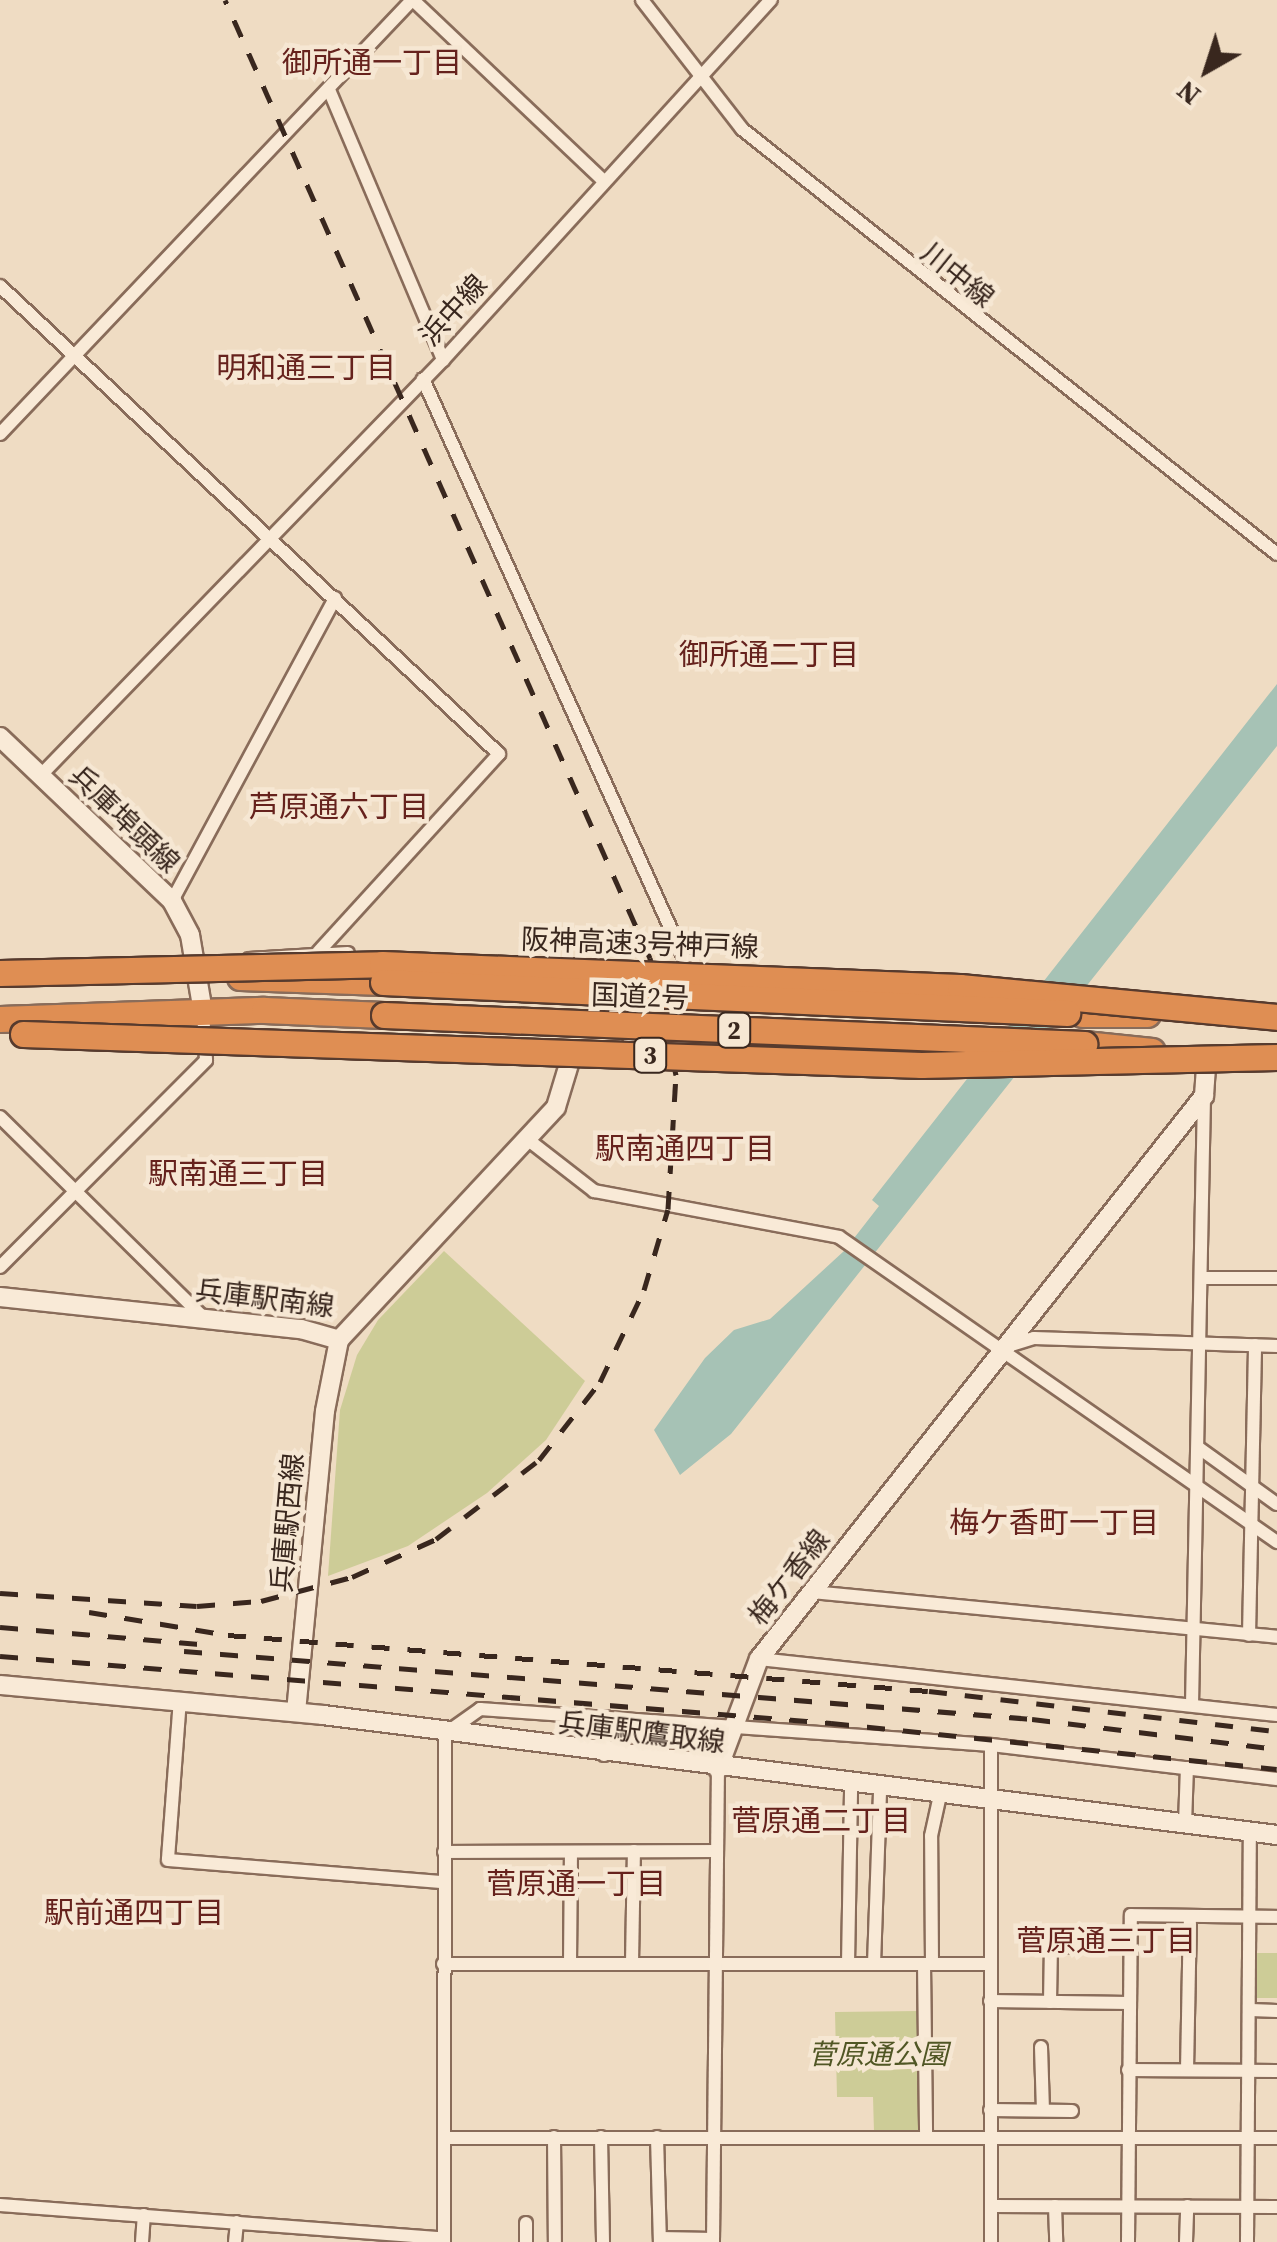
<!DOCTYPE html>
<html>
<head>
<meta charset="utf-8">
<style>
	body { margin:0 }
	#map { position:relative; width:1277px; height:2242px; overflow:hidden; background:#efdcc3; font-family:"Source Serif 4","Noto Sans JP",serif }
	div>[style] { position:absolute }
	.green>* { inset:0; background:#cdcc97; transform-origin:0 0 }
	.water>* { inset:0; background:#a6c2b5 }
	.roads { filter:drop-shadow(2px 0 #896c5a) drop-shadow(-2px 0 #896c5a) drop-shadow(0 2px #896c5a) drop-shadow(0 -2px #896c5a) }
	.street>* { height:12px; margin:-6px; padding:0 6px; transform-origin:6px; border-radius:6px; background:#f9ead7 }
	.secondary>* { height:18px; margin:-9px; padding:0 9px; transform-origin:9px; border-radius:9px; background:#f9ead7 }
	.highway>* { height:25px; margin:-12.5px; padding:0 12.5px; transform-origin:12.5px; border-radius:12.5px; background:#df8e53 }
	.rail>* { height:5px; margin-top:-2.5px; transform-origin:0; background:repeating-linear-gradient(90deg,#39271e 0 18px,transparent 0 36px) }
	.bridges { filter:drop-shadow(2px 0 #573b2e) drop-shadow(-2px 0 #573b2e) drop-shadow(0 2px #573b2e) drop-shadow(0 -2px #573b2e) }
	.highway-bridge>* { height:25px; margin:-12.5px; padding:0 12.5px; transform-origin:12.5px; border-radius:12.5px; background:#df8e53 }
	span { translate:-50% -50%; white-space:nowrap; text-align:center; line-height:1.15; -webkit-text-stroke:9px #f6e7d3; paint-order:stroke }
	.shield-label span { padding:2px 8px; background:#f6e7d3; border:2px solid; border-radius:8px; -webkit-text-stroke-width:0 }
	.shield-label { font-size:25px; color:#39271e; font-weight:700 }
	.street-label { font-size:28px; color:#39271e }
	.park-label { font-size:28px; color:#505624; font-style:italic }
	.neighbourhood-label { font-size:30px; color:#66221d }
	.north { position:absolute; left:1157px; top:20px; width:100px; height:100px; -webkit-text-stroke:8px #f6e7d3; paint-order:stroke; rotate:219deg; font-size:28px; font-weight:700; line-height:40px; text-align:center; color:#39271e }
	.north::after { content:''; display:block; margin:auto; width:35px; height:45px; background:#39271e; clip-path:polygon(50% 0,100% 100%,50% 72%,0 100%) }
</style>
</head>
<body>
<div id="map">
	<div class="green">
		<div style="clip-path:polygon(444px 1251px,585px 1381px,546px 1440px,487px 1493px,408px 1546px,328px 1576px,340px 1410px,357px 1355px,378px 1320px)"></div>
		<div style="left:1257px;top:1953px;width:20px;height:45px"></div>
		<div style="clip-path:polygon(919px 2011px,921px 2131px,874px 2132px,873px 2097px,837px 2097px,835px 2012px)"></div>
	</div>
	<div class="water">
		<div style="clip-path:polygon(1277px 684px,1277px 746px,731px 1434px,680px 1475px,654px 1430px,705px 1358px,734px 1330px,770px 1319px,844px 1251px,879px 1206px,872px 1200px)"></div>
	</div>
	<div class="roads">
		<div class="street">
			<div style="left:413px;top:0;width:263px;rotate:43.5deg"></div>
			<div style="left:642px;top:0;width:163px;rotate:52.2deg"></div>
			<div style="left:742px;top:129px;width:683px;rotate:38.46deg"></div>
			<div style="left:330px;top:92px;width:291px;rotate:67.1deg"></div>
			<div style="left:0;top:286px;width:684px;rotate:43.16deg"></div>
			<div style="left:499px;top:754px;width:268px;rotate:132.4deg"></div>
			<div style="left:423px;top:379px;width:635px;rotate:65.74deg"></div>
			<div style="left:0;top:434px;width:598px;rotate:-46.49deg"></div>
			<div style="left:40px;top:776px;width:579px;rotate:-45.91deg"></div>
			<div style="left:443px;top:360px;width:487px;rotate:-47.7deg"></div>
			<div style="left:172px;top:901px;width:344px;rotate:-61.7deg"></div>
			<div style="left:249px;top:959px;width:99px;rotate:-3.5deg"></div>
			<div style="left:618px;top:989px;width:70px;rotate:76.8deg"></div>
			<div style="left:0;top:1117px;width:286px;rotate:44.6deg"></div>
			<div style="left:527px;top:1139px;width:85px;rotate:37.8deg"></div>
			<div style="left:594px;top:1191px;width:249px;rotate:10.6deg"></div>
			<div style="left:839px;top:1237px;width:534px;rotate:34.85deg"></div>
			<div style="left:0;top:1267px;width:292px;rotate:-45.1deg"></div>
			<div style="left:206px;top:1060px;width:48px;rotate:-93.6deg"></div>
			<div style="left:1202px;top:1278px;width:75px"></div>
			<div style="left:1008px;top:1346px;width:27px;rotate:-17deg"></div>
			<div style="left:1034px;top:1338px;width:243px;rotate:1.9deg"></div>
			<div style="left:1199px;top:1448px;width:96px;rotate:35.7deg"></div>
			<div style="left:812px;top:1592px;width:467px;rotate:5.5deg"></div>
			<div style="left:1249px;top:1635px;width:290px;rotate:-88.8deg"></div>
			<div style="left:759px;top:1659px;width:521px;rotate:6.17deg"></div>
			<div style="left:180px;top:1699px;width:161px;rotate:94.3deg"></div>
			<div style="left:168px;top:1860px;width:277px;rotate:4.6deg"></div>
			<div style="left:1192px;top:1705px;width:609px;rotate:-88.87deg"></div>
			<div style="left:604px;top:1755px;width:38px;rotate:-87deg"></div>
			<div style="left:1185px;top:1824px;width:56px;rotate:-88deg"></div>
			<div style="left:444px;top:1852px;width:270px;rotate:-0.2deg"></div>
			<div style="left:632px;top:1963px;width:112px;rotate:-89deg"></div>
			<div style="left:443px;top:1964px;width:547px"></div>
			<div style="left:570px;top:1964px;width:112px;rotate:-89.5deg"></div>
			<div style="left:848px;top:1964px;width:179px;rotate:-89deg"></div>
			<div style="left:874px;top:1964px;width:176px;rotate:-88deg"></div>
			<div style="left:924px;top:1964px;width:173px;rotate:89.3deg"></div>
			<div style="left:932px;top:1964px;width:128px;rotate:-90.4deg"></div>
			<div style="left:931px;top:1836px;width:42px;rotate:-77.6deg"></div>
			<div style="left:990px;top:2001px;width:139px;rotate:0.8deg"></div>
			<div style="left:1050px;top:2002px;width:56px;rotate:-89deg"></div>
			<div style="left:1051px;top:1946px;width:79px;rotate:0.7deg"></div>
			<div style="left:1251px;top:2010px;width:26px;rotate:2deg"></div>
			<div style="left:1041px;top:2047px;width:63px;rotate:88.2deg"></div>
			<div style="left:1128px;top:2070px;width:149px;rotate:0.4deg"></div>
			<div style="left:1187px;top:2070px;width:154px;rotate:-88.9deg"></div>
			<div style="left:990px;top:2110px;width:82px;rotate:0.7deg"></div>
			<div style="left:554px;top:2137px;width:105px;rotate:89.5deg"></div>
			<div style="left:601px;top:2137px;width:105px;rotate:88.9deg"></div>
			<div style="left:657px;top:2137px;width:105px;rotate:88.4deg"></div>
			<div style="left:444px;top:2138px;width:833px"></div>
			<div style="left:0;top:2205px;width:445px;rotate:4.3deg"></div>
			<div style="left:991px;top:2206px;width:286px;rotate:0.2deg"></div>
			<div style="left:1055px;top:2206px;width:36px;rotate:88deg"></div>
			<div style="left:526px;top:2223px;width:19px;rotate:90deg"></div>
			<div style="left:660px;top:2238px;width:53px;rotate:1.1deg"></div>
			<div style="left:142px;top:2242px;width:27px;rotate:-86deg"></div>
			<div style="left:235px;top:2242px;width:20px;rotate:-84deg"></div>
			<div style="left:444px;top:2242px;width:508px;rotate:-89.89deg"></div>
			<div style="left:445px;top:1734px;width:43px;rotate:-35.5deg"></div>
			<div style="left:480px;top:1709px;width:512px;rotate:4.03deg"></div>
			<div style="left:991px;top:1745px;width:288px;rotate:6.8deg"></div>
			<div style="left:713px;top:2242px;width:473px;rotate:-89.4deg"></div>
			<div style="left:991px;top:2242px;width:497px;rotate:-90deg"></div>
			<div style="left:1128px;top:2242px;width:327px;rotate:-89.5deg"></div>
			<div style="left:1131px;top:1915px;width:146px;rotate:0.8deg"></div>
			<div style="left:1186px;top:2242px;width:36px;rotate:-88deg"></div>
			<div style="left:1247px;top:2242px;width:410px;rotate:-89.6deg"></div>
		</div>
		<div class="secondary">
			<div style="left:0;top:737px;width:238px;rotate:43.6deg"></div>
			<div style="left:172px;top:901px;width:38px;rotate:62deg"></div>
			<div style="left:190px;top:935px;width:78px;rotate:80.4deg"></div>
			<div style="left:0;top:1297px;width:303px;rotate:6.1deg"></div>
			<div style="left:301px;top:1329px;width:40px;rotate:16deg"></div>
			<div style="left:339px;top:1340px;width:318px;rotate:-47deg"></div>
			<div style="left:556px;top:1107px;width:48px;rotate:-73.1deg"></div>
			<div style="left:0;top:1685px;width:324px;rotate:5.3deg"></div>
			<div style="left:323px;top:1715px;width:962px;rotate:7.17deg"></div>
			<div style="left:296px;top:1712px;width:302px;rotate:-84.5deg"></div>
			<div style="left:325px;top:1411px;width:72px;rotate:-78.8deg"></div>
			<div style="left:718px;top:1769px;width:117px;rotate:-69.6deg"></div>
			<div style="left:759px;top:1659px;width:718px;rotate:-51.68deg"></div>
			<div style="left:1204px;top:1096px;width:39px;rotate:-86deg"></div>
		</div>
		<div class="highway">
			<div style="left:240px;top:977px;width:143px;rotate:2deg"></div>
			<div style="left:1082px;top:1014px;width:65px"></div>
			<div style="left:0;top:1019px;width:264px;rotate:-2deg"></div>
			<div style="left:264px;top:1010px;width:120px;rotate:2.4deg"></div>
			<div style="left:1084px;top:1044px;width:68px;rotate:5.9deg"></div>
		</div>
	</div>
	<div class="rail">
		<div style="left:0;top:1593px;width:197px;rotate:3.8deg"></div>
		<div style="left:197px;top:1606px;width:64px;rotate:-4.5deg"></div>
		<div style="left:261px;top:1601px;width:94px;rotate:-14.8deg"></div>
		<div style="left:352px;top:1577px;width:92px;rotate:-24.3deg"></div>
		<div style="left:436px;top:1539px;width:130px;rotate:-37.5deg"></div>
		<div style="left:539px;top:1460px;width:99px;rotate:-52deg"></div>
		<div style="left:600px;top:1382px;width:102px;rotate:-64.4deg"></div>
		<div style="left:644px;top:1290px;width:84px;rotate:-73.5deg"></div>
		<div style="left:668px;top:1209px;width:134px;rotate:-86.6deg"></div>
		<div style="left:676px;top:1075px;width:120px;rotate:-102.5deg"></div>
		<div style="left:650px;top:958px;width:1048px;rotate:-113.92deg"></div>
		<div style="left:89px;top:1612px;width:141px;rotate:9.4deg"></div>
		<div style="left:228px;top:1635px;width:703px;rotate:4.57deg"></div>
		<div style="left:929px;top:1691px;width:350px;rotate:6.6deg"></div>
		<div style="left:0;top:1627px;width:200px;rotate:4.9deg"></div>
		<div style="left:184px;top:1651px;width:851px;rotate:4.58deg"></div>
		<div style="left:1032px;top:1719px;width:247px;rotate:7deg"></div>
		<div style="left:0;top:1656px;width:834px;rotate:4.61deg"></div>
		<div style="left:831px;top:1723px;width:448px;rotate:5.9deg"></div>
	</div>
	<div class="bridges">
		<div class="highway-bridge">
			<div style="left:0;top:973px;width:382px;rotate:-1.3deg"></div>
			<div style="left:382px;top:964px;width:578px;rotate:2.28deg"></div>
			<div style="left:960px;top:987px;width:318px;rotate:5.4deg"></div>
			<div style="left:383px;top:982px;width:685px;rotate:2.59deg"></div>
			<div style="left:384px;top:1015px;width:701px;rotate:2.37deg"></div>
			<div style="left:23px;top:1034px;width:899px;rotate:1.98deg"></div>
			<div style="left:921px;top:1065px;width:356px;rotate:-1.3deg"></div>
		</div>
	</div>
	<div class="shield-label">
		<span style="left:734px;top:1030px">2</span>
		<span style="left:650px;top:1055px">3</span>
	</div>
	<div class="street-label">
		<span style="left:958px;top:275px;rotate:39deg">川中線</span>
		<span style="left:453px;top:310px;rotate:-48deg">浜中線</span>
		<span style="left:125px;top:819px;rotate:44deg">兵庫埠頭線</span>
		<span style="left:640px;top:943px;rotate:2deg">阪神高速3号神戸線</span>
		<span style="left:640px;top:996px;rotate:2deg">国道2号</span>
		<span style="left:265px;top:1298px;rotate:7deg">兵庫駅南線</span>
		<span style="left:287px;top:1523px;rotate:-85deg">兵庫駅西線</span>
		<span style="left:789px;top:1577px;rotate:-52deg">梅ケ香線</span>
		<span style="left:642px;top:1732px;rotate:7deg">兵庫駅鷹取線</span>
	</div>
	<div class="park-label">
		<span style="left:878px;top:2054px">菅原通公園</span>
	</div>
	<div class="neighbourhood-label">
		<span style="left:372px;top:63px">御所通一丁目</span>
		<span style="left:306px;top:368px">明和通三丁目</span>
		<span style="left:769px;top:655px">御所通二丁目</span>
		<span style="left:339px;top:807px">芦原通六丁目</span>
		<span style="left:685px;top:1149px">駅南通四丁目</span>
		<span style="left:238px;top:1174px">駅南通三丁目</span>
		<span style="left:1054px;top:1523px">梅ケ香町一丁目</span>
		<span style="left:821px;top:1821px">菅原通二丁目</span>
		<span style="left:576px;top:1884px">菅原通一丁目</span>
		<span style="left:134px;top:1913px">駅前通四丁目</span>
		<span style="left:1106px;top:1941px">菅原通三丁目</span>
	</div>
	<div class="north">N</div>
</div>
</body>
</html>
